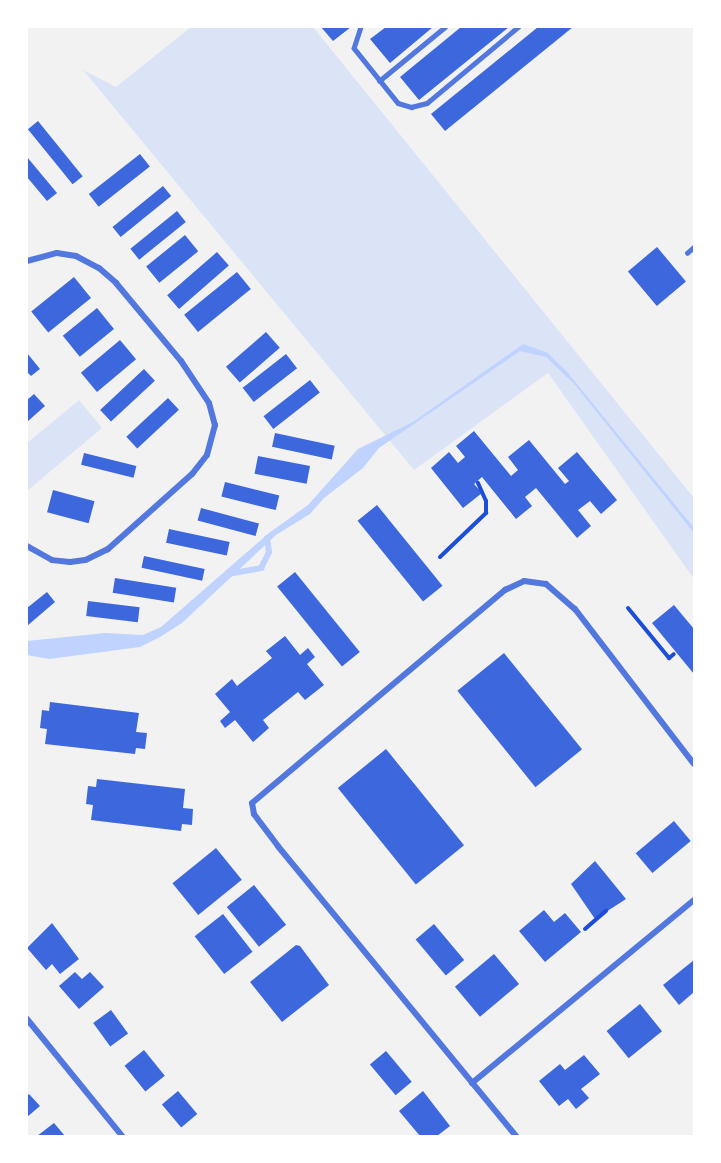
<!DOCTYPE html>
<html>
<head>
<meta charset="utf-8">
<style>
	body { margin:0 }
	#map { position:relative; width:721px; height:1163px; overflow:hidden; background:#f2f2f2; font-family:"Archivo Narrow",sans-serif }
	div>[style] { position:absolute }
	.green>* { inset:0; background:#dbe4f7 }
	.water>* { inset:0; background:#bfd3fe }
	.stream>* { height:6px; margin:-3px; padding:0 3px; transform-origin:3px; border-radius:3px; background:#bfd3fe }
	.building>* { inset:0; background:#3d67dc; transform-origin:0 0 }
	.path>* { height:4px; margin:-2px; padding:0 2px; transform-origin:2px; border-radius:2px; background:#1d4ed8 }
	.service>* { height:4.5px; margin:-2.25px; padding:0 2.25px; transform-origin:2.25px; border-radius:2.25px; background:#5277de }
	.minor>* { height:6px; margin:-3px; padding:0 3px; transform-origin:3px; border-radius:3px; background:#5277de }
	span { translate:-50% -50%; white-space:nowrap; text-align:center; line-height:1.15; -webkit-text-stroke:4.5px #fff; paint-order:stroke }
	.frame { position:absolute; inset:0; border:28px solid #fff; pointer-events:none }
</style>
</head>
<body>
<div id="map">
	<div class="green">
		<div style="clip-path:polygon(191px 27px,313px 27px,694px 498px,694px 579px,548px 373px,414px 470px,83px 70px,116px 87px)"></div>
		<div style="clip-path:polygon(79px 400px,102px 428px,27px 491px,27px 443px)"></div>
	</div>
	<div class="water">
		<div style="clip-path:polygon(523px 344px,548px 353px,568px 373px,694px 528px,694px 533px,575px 385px,546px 357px,520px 351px,379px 448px,363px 468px,324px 498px,310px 514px,276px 535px,182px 623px,160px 637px,140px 647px,49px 659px,27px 655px,27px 641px,105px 633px,143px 635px,161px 627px,269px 533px,308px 505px,358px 449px,413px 422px)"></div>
	</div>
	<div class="stream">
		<div style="left:228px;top:574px;width:34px;rotate:-10deg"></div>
		<div style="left:261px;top:568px;width:18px;rotate:-63deg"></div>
		<div style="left:269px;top:552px;width:14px;rotate:-98deg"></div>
	</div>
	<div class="building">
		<div style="clip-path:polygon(321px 27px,351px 27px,333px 41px)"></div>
		<div style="clip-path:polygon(386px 27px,433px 27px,390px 63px,370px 39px)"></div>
		<div style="clip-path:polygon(461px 27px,509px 27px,419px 100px,400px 77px)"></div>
		<div style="clip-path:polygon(538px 27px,573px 27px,445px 131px,431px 114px)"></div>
		<div style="left:38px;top:121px;width:71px;height:13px;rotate:51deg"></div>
		<div style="left:140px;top:154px;width:16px;height:65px;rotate:52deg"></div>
		<div style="clip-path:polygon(27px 157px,57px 193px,47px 201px,27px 177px)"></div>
		<div style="left:163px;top:186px;width:13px;height:65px;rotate:51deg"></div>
		<div style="left:177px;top:211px;width:14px;height:60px;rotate:51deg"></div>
		<div style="left:185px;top:235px;width:21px;height:50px;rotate:51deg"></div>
		<div style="left:657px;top:247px;width:45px;height:38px;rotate:50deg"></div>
		<div style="left:217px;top:252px;width:18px;height:66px;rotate:49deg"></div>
		<div style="left:237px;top:272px;width:22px;height:68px;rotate:51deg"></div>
		<div style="left:74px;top:277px;width:27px;height:55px;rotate:51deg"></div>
		<div style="left:97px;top:308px;width:27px;height:44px;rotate:51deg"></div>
		<div style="left:266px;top:332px;width:21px;height:53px;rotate:49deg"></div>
		<div style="left:120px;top:340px;width:25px;height:51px;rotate:50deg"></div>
		<div style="clip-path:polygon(27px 353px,40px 369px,31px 376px,27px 372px)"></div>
		<div style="left:286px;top:354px;width:18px;height:55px;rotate:52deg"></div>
		<div style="left:144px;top:369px;width:16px;height:60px;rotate:47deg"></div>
		<div style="left:310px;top:380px;width:16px;height:59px;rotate:52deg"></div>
		<div style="clip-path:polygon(34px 394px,45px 406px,27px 422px,27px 400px)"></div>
		<div style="left:168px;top:398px;width:16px;height:57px;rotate:47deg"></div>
		<div style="clip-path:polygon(474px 431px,511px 476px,518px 470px,508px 457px,529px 440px,565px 484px,569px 481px,558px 468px,577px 452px,617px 500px,601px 514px,590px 501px,578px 510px,591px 526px,577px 538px,536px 488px,525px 497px,532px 506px,516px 519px,482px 477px,474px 484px,482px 493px,463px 508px,431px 468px,449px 452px,458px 463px,465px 457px,456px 446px)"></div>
		<div style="left:275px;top:433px;width:61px;height:14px;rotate:12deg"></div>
		<div style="left:84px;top:453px;width:54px;height:12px;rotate:14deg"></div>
		<div style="left:258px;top:456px;width:53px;height:18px;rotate:11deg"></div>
		<div style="left:225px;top:482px;width:56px;height:15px;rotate:14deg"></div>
		<div style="left:53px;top:490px;width:43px;height:23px;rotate:15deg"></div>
		<div style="left:377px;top:505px;width:104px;height:25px;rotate:51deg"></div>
		<div style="left:201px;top:508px;width:60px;height:13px;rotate:15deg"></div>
		<div style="left:169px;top:529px;width:62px;height:14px;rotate:12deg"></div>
		<div style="left:144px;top:556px;width:62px;height:12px;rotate:12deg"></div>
		<div style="left:295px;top:572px;width:103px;height:23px;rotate:51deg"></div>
		<div style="left:115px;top:578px;width:62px;height:15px;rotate:9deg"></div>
		<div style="clip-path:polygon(47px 592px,55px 602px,27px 626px,27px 608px)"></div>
		<div style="left:88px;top:601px;width:52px;height:15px;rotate:7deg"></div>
		<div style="clip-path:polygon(674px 605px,694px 629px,694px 674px,652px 623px)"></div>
		<div style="clip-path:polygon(285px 636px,300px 655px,308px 648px,315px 657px,307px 664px,324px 685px,305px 700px,298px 692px,263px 720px,269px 728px,253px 742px,235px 720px,225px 728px,220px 721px,230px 712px,215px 694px,232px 679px,237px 686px,272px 658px,266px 651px)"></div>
		<div style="left:504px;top:653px;width:124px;height:60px;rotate:51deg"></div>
		<div style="clip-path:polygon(50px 702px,139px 713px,136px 732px,147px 733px,145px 749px,136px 748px,135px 754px,45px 744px,47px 729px,40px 728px,42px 710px,49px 711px)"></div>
		<div style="left:386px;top:749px;width:124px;height:62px;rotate:51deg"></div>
		<div style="clip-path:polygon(97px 779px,185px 789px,183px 808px,193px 809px,192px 825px,182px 824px,181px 831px,91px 820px,93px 805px,86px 804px,88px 786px,96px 787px)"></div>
		<div style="left:674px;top:821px;width:26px;height:50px;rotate:50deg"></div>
		<div style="left:216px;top:848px;width:41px;height:56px;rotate:51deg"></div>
		<div style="clip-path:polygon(595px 861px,626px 899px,595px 919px,571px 884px)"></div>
		<div style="left:254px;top:885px;width:51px;height:35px;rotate:51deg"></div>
		<div style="clip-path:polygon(544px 910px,554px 922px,565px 913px,581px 932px,545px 962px,519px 931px)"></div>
		<div style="left:223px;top:914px;width:48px;height:36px;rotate:52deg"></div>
		<div style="clip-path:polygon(52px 923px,79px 959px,60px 974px,52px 964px,46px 970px,27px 948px)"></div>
		<div style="left:434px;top:924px;width:47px;height:24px;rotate:50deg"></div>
		<div style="clip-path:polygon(296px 945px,300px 946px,329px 985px,282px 1022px,250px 982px)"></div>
		<div style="left:494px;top:954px;width:39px;height:51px;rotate:50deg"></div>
		<div style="clip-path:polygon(694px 960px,694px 992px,679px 1005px,663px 985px)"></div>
		<div style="clip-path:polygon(75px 972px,82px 979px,90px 972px,104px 987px,79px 1009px,59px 986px)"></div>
		<div style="left:640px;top:1004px;width:35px;height:43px;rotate:51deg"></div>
		<div style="left:111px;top:1010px;width:29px;height:22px;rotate:54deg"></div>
		<div style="left:144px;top:1050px;width:33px;height:25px;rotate:51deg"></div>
		<div style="left:386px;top:1051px;width:40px;height:21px;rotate:50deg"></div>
		<div style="clip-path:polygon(584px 1055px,600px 1074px,581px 1089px,589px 1098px,576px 1109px,568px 1099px,559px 1106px,539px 1081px,560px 1064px,565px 1070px)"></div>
		<div style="left:178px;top:1091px;width:30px;height:21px;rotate:50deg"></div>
		<div style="clip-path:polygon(423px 1091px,450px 1126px,437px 1136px,420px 1136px,399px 1111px)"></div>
		<div style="clip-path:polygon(29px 1094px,40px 1106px,27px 1117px,27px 1096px)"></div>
		<div style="clip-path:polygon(54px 1123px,65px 1136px,37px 1136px)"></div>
	</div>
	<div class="path">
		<div style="left:440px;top:557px;width:64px;rotate:-43.7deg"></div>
		<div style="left:486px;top:513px;width:12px;rotate:-90deg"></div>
		<div style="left:486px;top:501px;width:20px;rotate:-114deg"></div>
		<div style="left:628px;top:608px;width:65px;rotate:50.6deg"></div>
		<div style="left:669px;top:658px;width:6px;rotate:-39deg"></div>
		<div style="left:585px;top:929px;width:28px;rotate:-41deg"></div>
	</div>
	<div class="service">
		<div style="left:361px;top:27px;width:22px;rotate:108deg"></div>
		<div style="left:354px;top:48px;width:70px;rotate:51.3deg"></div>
		<div style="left:398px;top:103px;width:14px;rotate:17deg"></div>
		<div style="left:411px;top:107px;width:16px;rotate:-14deg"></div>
		<div style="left:427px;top:103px;width:119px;rotate:-39.9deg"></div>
		<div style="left:379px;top:81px;width:85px;rotate:-39.3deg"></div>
		<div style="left:687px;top:253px;width:9px;rotate:-41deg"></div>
	</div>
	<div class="minor">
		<div style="left:27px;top:261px;width:31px;rotate:-15deg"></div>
		<div style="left:57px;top:253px;width:19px;rotate:9deg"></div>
		<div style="left:76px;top:256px;width:26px;rotate:28deg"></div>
		<div style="left:99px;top:268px;width:23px;rotate:41deg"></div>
		<div style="left:116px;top:283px;width:102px;rotate:50.2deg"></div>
		<div style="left:181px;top:361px;width:50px;rotate:56.3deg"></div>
		<div style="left:209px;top:403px;width:23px;rotate:75deg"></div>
		<div style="left:215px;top:425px;width:31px;rotate:105deg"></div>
		<div style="left:207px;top:455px;width:24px;rotate:128deg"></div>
		<div style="left:192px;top:474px;width:113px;rotate:138.2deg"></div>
		<div style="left:108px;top:549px;width:25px;rotate:154deg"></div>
		<div style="left:85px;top:560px;width:15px;rotate:172deg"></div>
		<div style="left:70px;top:562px;width:18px;rotate:-174deg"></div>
		<div style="left:52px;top:560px;width:29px;rotate:-151deg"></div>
		<div style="left:27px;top:1019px;width:151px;rotate:50.9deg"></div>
		<div style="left:472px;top:1083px;width:288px;rotate:-39.5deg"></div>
		<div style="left:516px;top:1136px;width:375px;rotate:-129.4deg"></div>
		<div style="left:278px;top:846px;width:40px;rotate:-127deg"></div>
		<div style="left:254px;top:814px;width:11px;rotate:-100deg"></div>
		<div style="left:252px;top:803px;width:331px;rotate:-40.1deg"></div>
		<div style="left:505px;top:590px;width:21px;rotate:-25deg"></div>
		<div style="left:524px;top:581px;width:22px;rotate:8deg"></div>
		<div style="left:546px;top:584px;width:38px;rotate:41deg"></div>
		<div style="left:575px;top:609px;width:195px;rotate:52.5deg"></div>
	</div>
	<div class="frame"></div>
</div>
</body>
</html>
